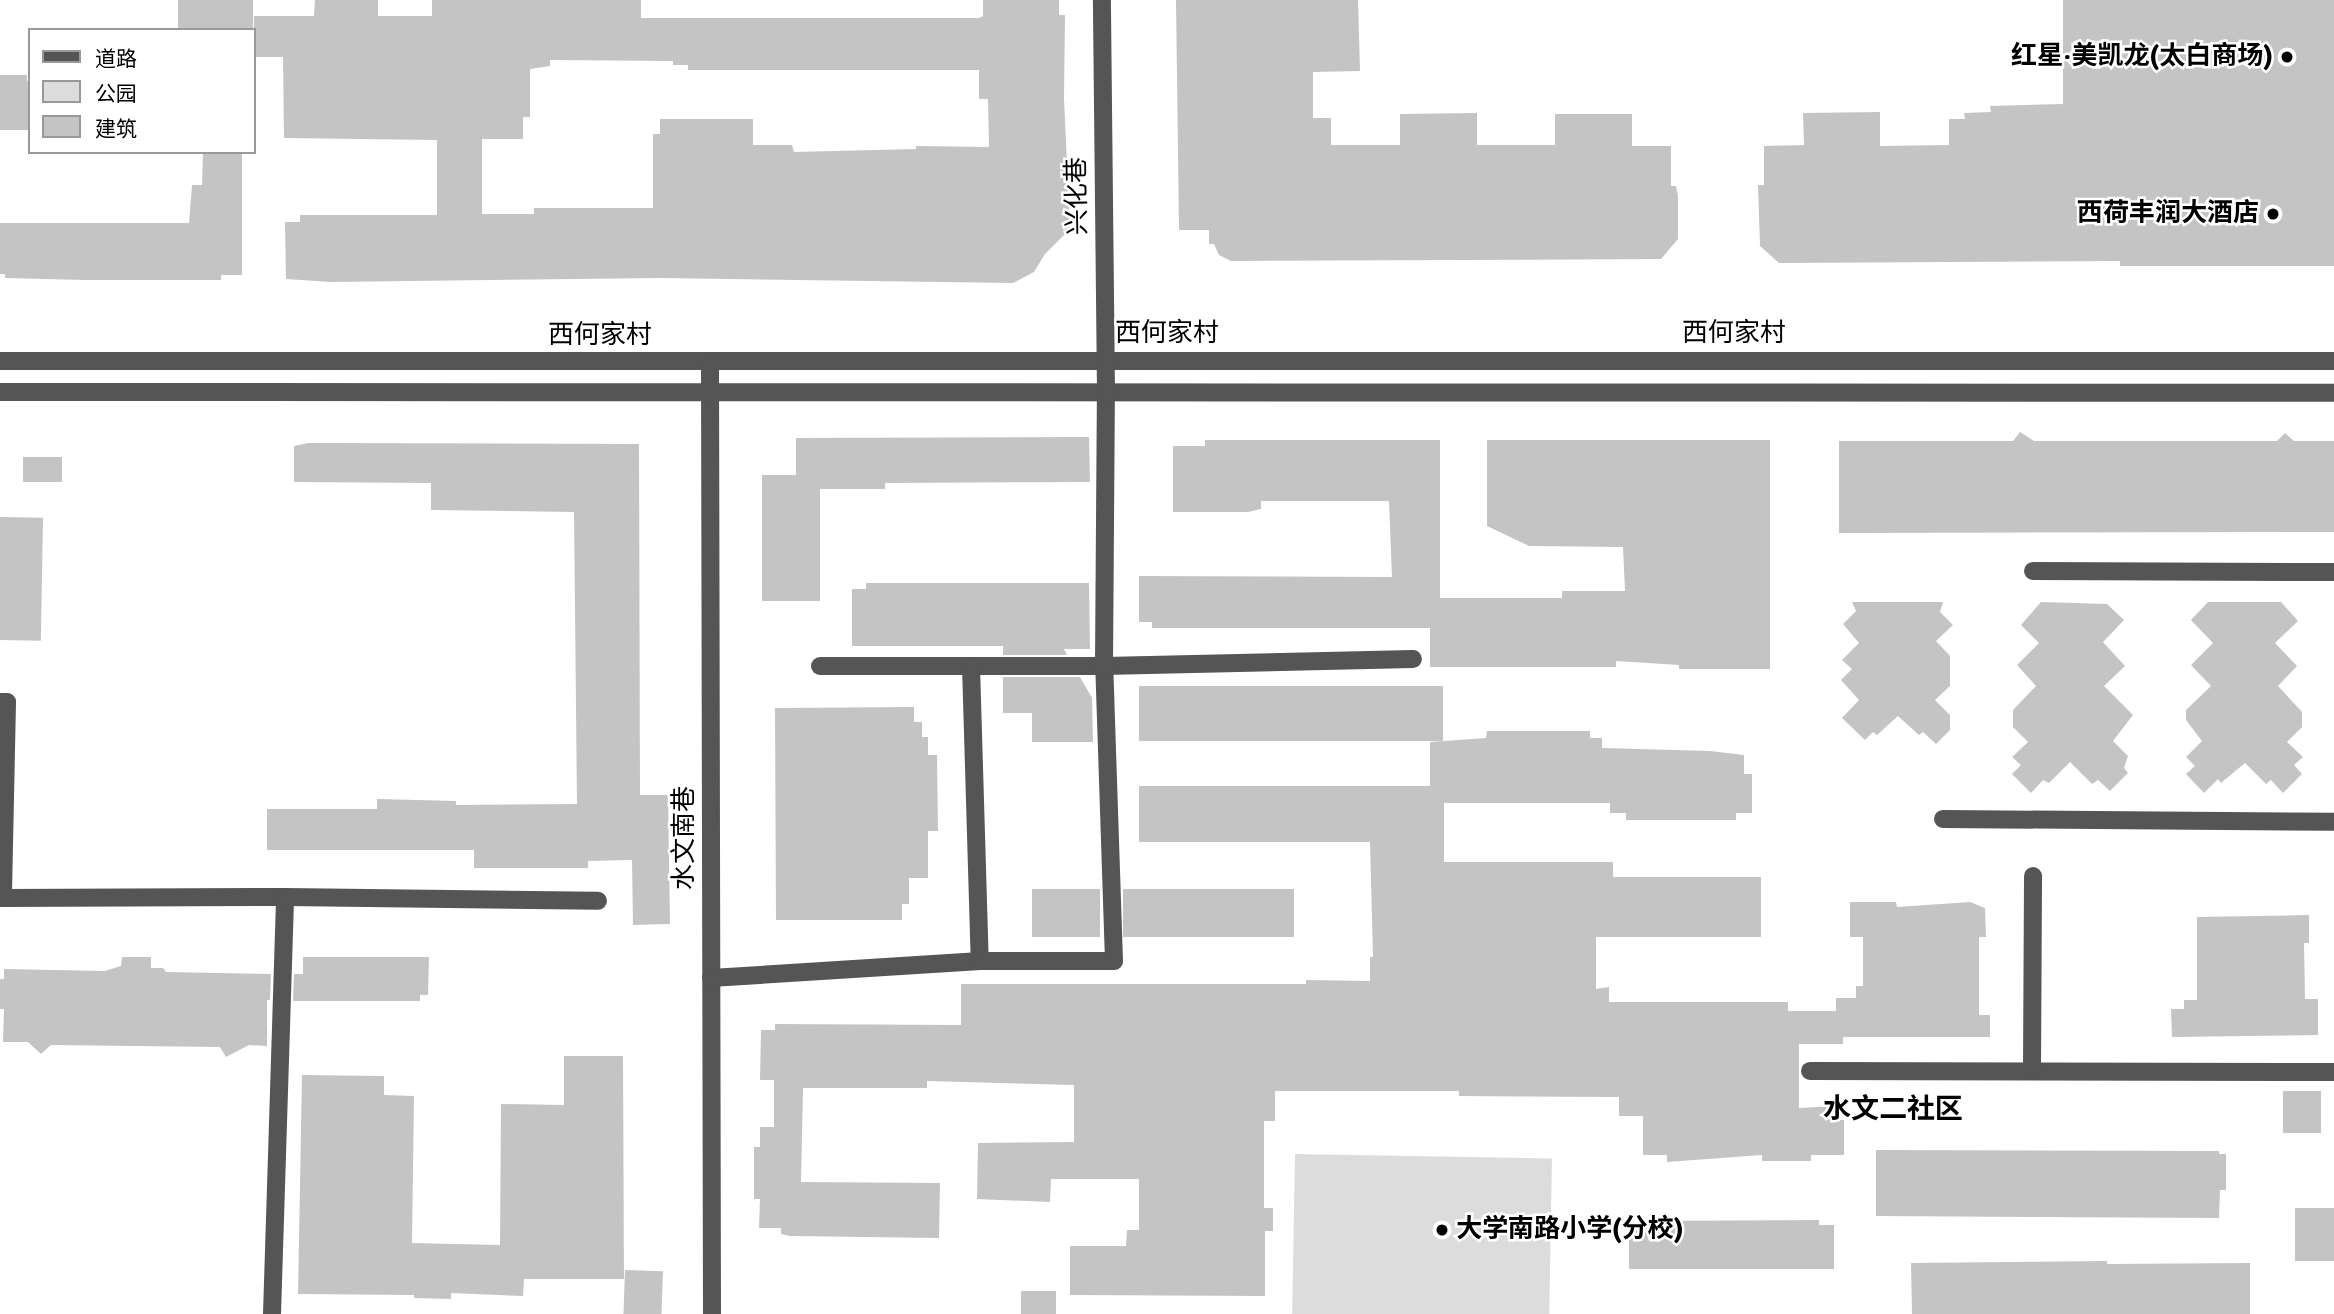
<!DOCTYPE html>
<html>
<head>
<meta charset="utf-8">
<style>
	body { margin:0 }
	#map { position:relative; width:2334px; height:1314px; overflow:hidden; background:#fff; font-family:Signika,"Noto Sans SC",sans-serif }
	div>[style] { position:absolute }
	.green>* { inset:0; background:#dcdcdc; transform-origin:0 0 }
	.building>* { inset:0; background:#c4c4c4; transform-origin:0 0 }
	.minor>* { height:18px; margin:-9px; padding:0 9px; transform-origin:9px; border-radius:9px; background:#555 }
	.dots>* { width:19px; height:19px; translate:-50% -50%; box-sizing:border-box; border:4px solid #fff; border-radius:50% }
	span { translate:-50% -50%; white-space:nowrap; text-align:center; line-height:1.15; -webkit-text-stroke:5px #fff; paint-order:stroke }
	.poi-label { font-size:26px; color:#000; font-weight:700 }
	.right { translate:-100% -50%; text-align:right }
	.left { translate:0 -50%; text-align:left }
	.street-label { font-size:26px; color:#000 }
	.neighbourhood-label { font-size:28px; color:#000; font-weight:700 }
	.legend { position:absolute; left:28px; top:28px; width:228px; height:126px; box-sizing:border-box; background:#fff; border:2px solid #999; margin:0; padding:9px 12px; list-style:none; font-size:21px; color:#000 }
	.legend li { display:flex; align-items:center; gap:14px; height:35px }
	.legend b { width:35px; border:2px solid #999 }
</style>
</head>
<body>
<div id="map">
	<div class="green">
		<div style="left:1295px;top:1154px;width:257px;height:160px;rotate:1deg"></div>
	</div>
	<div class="building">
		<div style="left:178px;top:0;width:75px;height:30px"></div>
		<div style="clip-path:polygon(evenodd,315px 0,378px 0,378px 16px,432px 16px,432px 0,641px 0,641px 18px,979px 18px,983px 16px,983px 0,1059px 0,1059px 15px,1065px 15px,1064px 98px,1070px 229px,1045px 254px,1034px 272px,1013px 283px,661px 278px,331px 282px,286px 279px,285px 222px,300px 222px,300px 215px,437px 215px,437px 140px,284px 138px,283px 57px,254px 57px,254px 16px,314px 16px,315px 0,550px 60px,673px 61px,673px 65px,688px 65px,688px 70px,979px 70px,979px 99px,988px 99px,989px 147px,916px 146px,916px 149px,794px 152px,792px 145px,753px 145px,753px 119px,660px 119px,660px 134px,653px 134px,653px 208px,534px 208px,534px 214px,482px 214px,482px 139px,523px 139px,523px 117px,530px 117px,530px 69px,550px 66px,550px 60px)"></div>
		<div style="clip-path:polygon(1176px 0,1358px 0,1360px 71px,1313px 72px,1313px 118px,1331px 118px,1331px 145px,1400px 145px,1400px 114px,1477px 113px,1477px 145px,1555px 145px,1555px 114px,1632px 114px,1632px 146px,1671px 146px,1671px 186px,1676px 186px,1678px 196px,1678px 239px,1661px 259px,1231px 261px,1219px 255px,1214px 244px,1209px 244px,1209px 230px,1179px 230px)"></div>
		<div style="clip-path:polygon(2063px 0,2334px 0,2334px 266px,2120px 266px,2120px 261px,1779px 263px,1760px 246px,1758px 185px,1764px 185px,1764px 146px,1804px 145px,1803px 113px,1880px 112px,1880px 146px,1949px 145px,1949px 119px,1965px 119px,1964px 113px,1991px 112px,1990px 106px,2063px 104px)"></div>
		<div style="clip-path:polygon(0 75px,27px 75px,27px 81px,30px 81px,30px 130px,0 130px)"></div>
		<div style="clip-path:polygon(203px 152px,242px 152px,242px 275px,221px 275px,221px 280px,85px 280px,5px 278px,5px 274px,0 274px,0 223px,189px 223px,192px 185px,202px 185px)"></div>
		<div style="clip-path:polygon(2020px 432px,2034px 441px,2277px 441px,2285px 433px,2294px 441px,2334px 441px,2334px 532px,1839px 533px,1839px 441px,2013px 441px)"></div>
		<div style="clip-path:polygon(1089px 437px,1090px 482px,885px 483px,885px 489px,820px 489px,820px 601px,762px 601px,762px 475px,796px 475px,796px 438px)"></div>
		<div style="clip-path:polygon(1205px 440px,1440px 440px,1440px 598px,1562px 598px,1562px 591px,1625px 591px,1623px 547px,1529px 546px,1487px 526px,1487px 440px,1770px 440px,1770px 669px,1679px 669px,1679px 665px,1616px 661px,1616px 667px,1430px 667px,1430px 628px,1152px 628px,1152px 622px,1139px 622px,1139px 576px,1392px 577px,1389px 501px,1261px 501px,1261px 509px,1248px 512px,1173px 512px,1173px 446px,1205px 446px)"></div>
		<div style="clip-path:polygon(308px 443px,639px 444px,640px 795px,668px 795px,670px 924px,633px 925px,632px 860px,588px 861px,588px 868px,474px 868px,474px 850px,267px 850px,267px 809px,377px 809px,377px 799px,456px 801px,456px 805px,577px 804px,574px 512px,431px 510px,431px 483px,294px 482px,294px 446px)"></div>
		<div style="left:23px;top:457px;width:39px;height:25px"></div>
		<div style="left:0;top:517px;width:43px;height:123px;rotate:1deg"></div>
		<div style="clip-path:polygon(866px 583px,1089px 583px,1090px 649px,1064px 649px,1067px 655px,1003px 655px,1003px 646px,852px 646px,852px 589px,866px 589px)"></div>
		<div style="clip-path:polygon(1852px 602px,1943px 602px,1940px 612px,1953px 625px,1936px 641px,1950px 656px,1950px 686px,1935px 700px,1950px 715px,1950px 730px,1936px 744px,1923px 732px,1919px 735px,1898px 716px,1877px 735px,1873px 732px,1865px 740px,1842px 718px,1859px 700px,1841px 680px,1852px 669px,1842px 660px,1859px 643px,1843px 624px,1856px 611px)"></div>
		<div style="clip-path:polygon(2041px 602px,2107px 604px,2124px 620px,2103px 642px,2125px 666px,2104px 686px,2133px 715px,2113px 741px,2128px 756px,2124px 768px,2128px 773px,2110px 791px,2098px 780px,2092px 784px,2070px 762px,2049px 783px,2043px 780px,2031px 793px,2012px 774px,2021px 765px,2012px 757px,2028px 742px,2013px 727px,2013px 710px,2036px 686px,2017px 665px,2039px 643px,2021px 625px)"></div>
		<div style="clip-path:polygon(2208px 602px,2281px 602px,2298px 621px,2275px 643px,2297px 666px,2278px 686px,2302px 712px,2302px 727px,2287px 742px,2303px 757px,2294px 765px,2302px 774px,2283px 793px,2271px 780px,2266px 784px,2245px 763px,2221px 783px,2218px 779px,2204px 793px,2186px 774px,2195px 766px,2186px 757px,2202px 741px,2186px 720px,2186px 710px,2211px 686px,2191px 665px,2213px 643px,2191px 620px)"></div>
		<div style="clip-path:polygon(1003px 677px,1080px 677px,1092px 698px,1093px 742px,1032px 742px,1032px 713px,1003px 713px)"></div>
		<div style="left:1139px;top:686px;width:304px;height:55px"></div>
		<div style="clip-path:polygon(914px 707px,914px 722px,922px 722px,922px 737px,928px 737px,928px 755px,937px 755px,938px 831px,928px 831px,928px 878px,909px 878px,909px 904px,902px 904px,902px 920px,776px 920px,775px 708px)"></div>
		<div style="clip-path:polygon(1487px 731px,1590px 731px,1590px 738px,1602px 738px,1602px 748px,1710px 751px,1744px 755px,1744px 774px,1752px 774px,1752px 813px,1736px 813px,1736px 820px,1626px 820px,1626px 813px,1610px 813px,1610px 803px,1444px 803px,1444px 862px,1613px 862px,1613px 877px,1761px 877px,1761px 937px,1596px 937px,1596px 989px,1609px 987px,1609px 1002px,1788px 1002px,1788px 1011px,1836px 1011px,1836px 998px,1856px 998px,1856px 986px,1863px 986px,1863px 937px,1850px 937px,1850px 902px,1896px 902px,1897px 907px,1970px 902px,1985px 908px,1986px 937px,1979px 937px,1979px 1015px,1990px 1015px,1990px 1037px,1843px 1037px,1843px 1044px,1799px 1044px,1799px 1108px,1834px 1106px,1834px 1120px,1844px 1120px,1844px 1155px,1811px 1155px,1811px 1161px,1762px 1161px,1762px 1155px,1667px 1162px,1667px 1155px,1643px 1155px,1643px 1116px,1619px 1116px,1619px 1097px,1459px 1096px,1459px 1091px,1275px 1091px,1275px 1121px,1264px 1121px,1264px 1208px,1273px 1208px,1273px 1231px,1265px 1231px,1265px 1296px,1070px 1295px,1070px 1246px,1126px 1246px,1127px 1230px,1139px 1230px,1139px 1179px,1051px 1179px,1050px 1202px,977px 1199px,978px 1143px,1074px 1142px,1074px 1085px,927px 1081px,927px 1088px,803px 1088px,801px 1182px,940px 1183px,939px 1238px,790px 1236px,781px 1234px,781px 1228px,759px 1228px,760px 1199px,754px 1199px,754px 1147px,760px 1147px,760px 1127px,774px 1127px,774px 1080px,760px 1080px,761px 1030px,775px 1030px,775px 1024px,961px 1025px,961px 984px,1306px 984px,1306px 980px,1370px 981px,1370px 957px,1373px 957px,1370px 842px,1139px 842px,1139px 786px,1430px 786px,1430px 742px,1486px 738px)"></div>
		<div style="left:1032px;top:889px;width:68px;height:48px"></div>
		<div style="left:1123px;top:889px;width:171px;height:48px"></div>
		<div style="clip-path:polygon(2309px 915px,2309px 943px,2304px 943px,2305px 999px,2318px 999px,2318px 1035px,2172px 1037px,2171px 1009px,2184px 1009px,2184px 1000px,2197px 1000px,2197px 917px)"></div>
		<div style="clip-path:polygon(122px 957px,151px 957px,151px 968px,163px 968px,166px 972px,271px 974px,270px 1000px,267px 1000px,267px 1046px,249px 1045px,226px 1057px,220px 1047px,51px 1045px,41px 1054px,28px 1042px,3px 1042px,4px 1009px,0 1009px,0 979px,4px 979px,4px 969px,105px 971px,121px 966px)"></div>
		<div style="clip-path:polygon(303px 957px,429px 957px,428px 995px,420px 995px,420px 1001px,293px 1001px,294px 974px,303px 974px)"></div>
		<div style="clip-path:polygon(564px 1056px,623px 1056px,624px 1279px,524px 1279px,523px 1296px,451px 1293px,451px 1299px,414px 1298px,414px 1295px,298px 1294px,302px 1075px,384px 1076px,384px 1095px,414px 1096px,412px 1243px,500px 1245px,501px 1104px,564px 1105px)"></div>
		<div style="left:2283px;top:1091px;width:38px;height:42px"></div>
		<div style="clip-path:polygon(1876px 1150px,2219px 1151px,2219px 1154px,2226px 1154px,2226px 1190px,2220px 1190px,2219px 1218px,1876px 1216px)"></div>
		<div style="left:2295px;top:1208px;width:39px;height:53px"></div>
		<div style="clip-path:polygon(1819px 1220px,1819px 1225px,1834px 1225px,1834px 1269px,1629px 1269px,1629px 1226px,1643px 1226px,1643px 1221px)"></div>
		<div style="clip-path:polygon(2107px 1261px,2107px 1264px,2250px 1263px,2250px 1314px,1912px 1314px,1911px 1263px)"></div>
		<div style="left:625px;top:1270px;width:38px;height:44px;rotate:2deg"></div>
		<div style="left:1021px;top:1291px;width:35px;height:23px"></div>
	</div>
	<div class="minor">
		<div style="left:0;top:361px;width:2334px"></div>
		<div style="left:710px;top:362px;width:952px;rotate:89.88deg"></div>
		<div style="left:0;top:392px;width:2334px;rotate:0.02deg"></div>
		<div style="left:2033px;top:571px;width:301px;rotate:0.2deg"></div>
		<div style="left:820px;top:666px;width:284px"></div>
		<div style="left:1104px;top:666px;width:309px;rotate:-1.3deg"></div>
		<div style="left:971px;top:666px;width:295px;rotate:88.3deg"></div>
		<div style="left:0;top:702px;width:7px"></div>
		<div style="left:7px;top:702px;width:196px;rotate:91.2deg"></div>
		<div style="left:1943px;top:819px;width:391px;rotate:0.4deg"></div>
		<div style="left:0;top:898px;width:285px;rotate:-0.2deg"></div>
		<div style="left:711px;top:978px;width:270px;rotate:-3.6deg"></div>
		<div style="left:980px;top:961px;width:134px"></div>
		<div style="left:1114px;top:961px;width:295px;rotate:-91.9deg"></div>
		<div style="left:1104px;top:666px;width:274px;rotate:-89.6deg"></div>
		<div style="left:1106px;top:392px;width:392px;rotate:-90.6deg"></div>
		<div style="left:1810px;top:1071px;width:524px;rotate:0.11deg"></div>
		<div style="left:2032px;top:1071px;width:195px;rotate:-89.7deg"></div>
		<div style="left:272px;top:1314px;width:417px;rotate:-88.2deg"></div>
		<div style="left:285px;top:897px;width:313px;rotate:0.7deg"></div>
	</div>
	<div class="dots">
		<div style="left:2287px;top:57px;background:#000"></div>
		<div style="left:2273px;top:214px;background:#000"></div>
		<div style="left:1442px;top:1230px;background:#000"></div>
	</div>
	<div class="poi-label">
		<span class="right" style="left:2273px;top:57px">红星·美凯龙(太白商场)</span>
		<span class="right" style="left:2259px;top:214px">西荷丰润大酒店</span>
		<span class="left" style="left:1456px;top:1230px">大学南路小学(分校)</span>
	</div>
	<div class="street-label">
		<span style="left:1078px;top:196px;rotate:-91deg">兴化巷</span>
		<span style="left:1167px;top:334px">西何家村</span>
		<span style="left:1734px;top:334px">西何家村</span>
		<span style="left:600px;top:336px">西何家村</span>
		<span style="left:685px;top:838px;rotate:-90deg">水文南巷</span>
	</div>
	<div class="neighbourhood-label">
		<span style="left:1893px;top:1109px">水文二社区</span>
	</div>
	<ul class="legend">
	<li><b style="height:9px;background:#555"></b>道路</li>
	<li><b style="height:19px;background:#dcdcdc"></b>公园</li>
	<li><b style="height:19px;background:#c4c4c4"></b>建筑</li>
	</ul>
</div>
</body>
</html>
